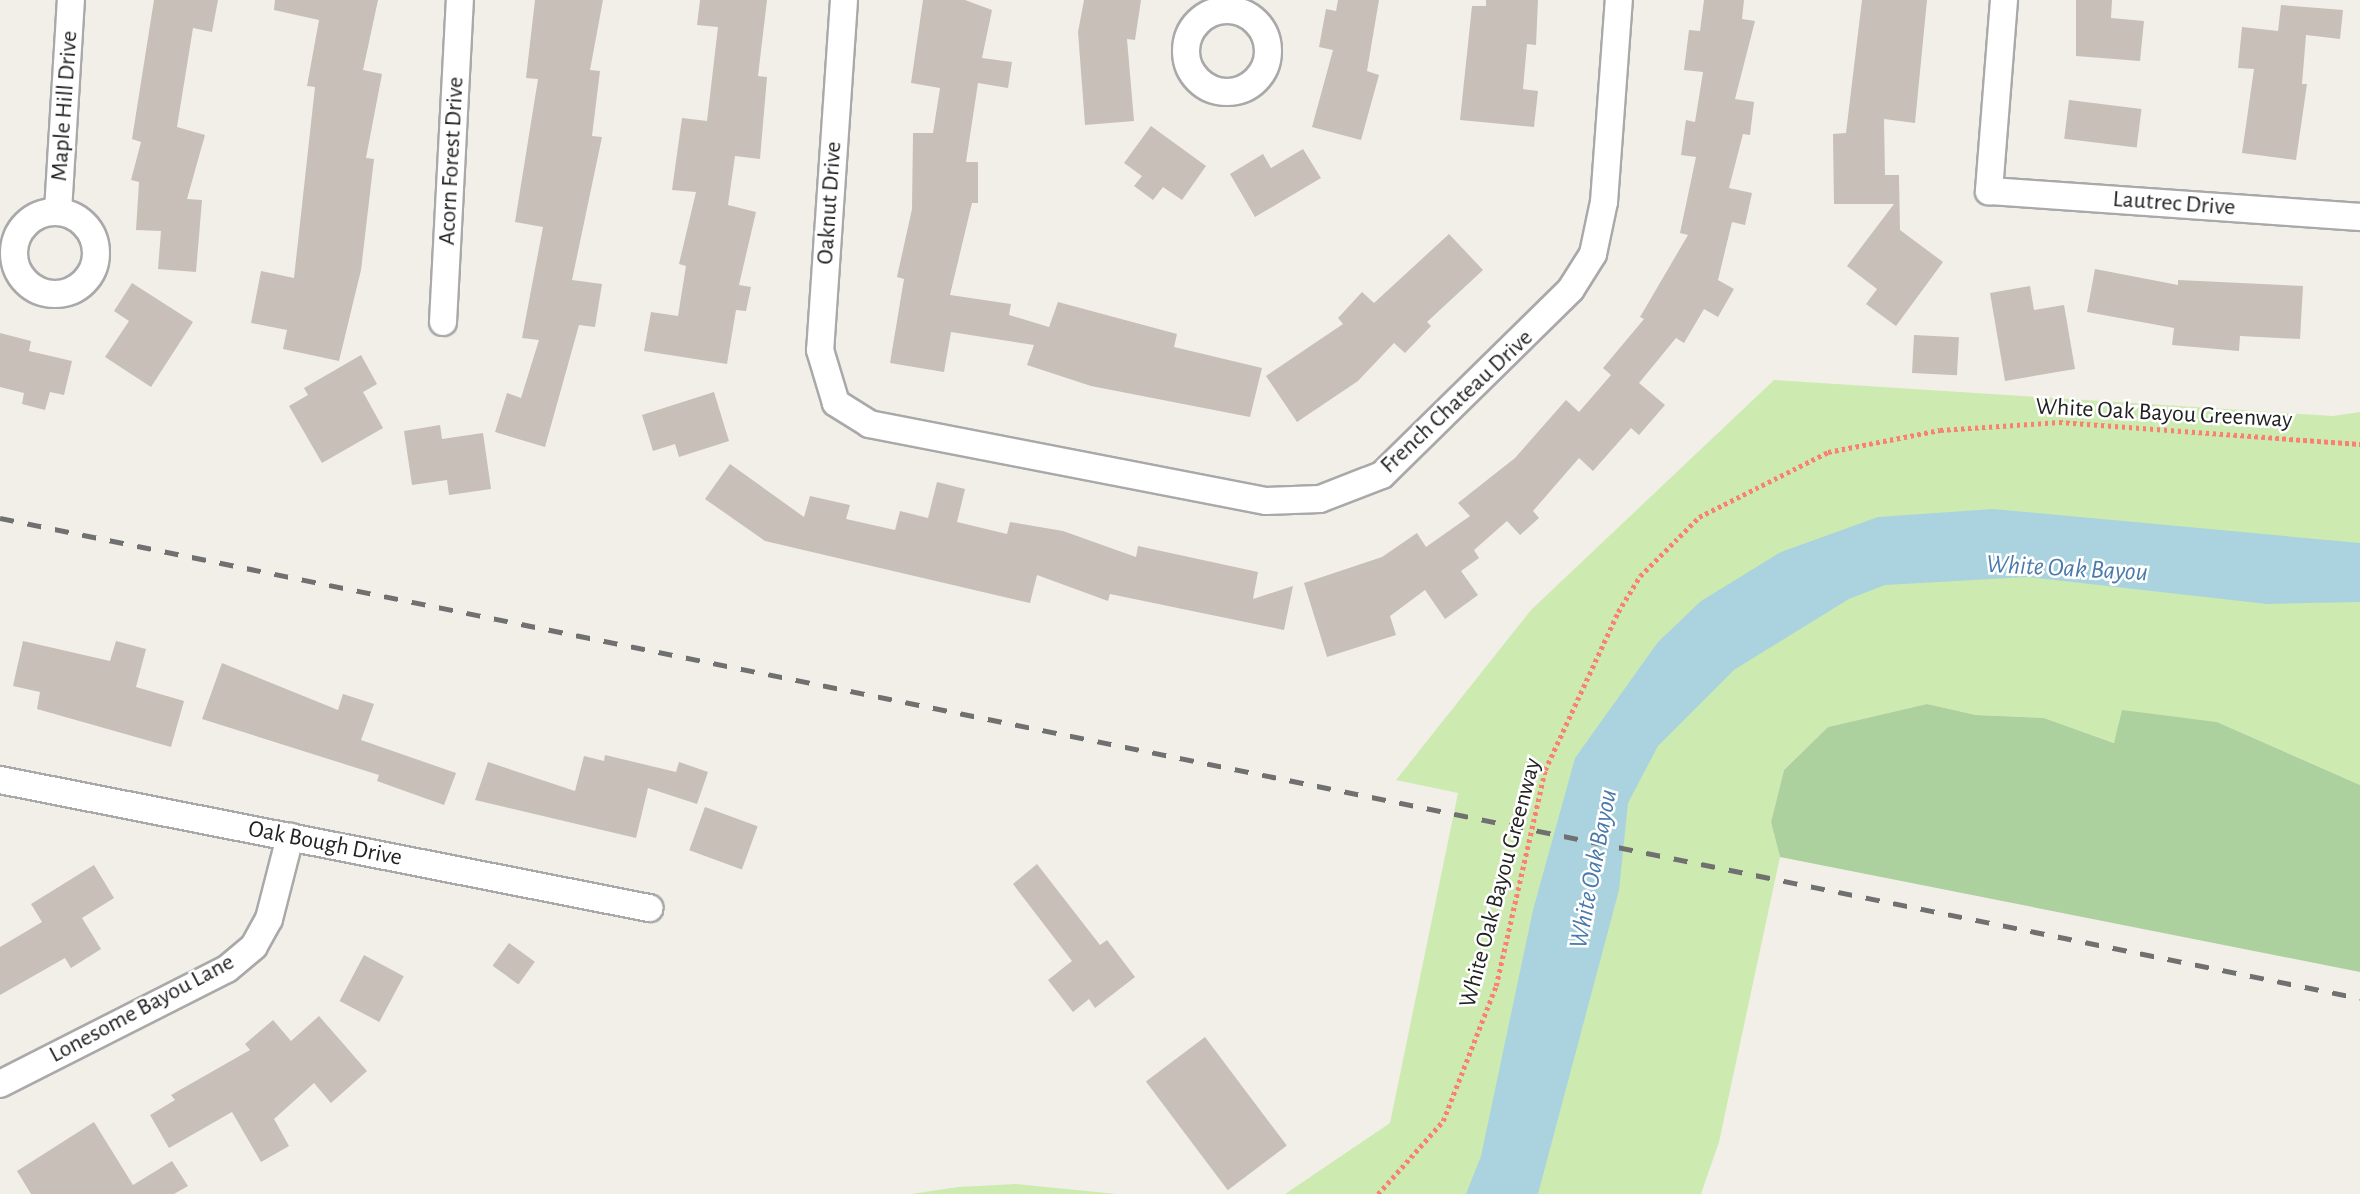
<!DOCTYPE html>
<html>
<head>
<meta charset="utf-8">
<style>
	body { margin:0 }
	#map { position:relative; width:2360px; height:1194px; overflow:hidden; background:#f2efe9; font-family:"Alegreya Sans",sans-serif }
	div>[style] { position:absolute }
	.grass>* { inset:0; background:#cdebb0 }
	.forest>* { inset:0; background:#add19e }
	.water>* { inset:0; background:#aad3df }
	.building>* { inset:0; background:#c7bfb8; transform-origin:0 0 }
	.path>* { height:4.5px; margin-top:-2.25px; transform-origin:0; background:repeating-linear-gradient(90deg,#fa8072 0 3.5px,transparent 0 7px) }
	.roads { filter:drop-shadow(2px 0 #a9a9a9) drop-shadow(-2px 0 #a9a9a9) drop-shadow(0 2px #a9a9a9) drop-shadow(0 -2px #a9a9a9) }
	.street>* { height:26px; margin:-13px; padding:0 13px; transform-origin:13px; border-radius:13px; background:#fff }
	.street>.ring { margin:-13px; padding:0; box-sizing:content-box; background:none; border:26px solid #fff; border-radius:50% }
	.rail>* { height:5px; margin-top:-2.5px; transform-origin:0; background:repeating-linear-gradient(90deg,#707070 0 14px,transparent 0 28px) }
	span { translate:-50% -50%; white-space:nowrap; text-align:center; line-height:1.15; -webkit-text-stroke:5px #fff; paint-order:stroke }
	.street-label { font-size:24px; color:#222 }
	.water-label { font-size:26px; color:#4a7aab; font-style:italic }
</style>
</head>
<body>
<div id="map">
	<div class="grass">
		<div style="clip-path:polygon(1774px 380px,2333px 416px,2360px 412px,2360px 785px,2217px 722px,2122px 711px,2115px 743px,2044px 718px,1976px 715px,1927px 704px,1828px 727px,1784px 770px,1771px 822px,1780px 857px,1719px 1142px,1701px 1194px,1285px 1194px,1390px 1123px,1458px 793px,1396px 780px,1531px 610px)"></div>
		<div style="clip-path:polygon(1016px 1184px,1117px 1194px,911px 1194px,958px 1187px)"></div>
	</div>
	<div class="forest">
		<div style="clip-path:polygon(1927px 704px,1976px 715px,2044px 718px,2114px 743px,2122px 710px,2217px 722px,2360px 785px,2360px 972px,1780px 857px,1771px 822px,1784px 770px,1828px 727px)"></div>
	</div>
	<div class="water">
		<div style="clip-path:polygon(1993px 509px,2360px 543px,2360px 602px,2267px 604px,2027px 577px,1885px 585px,1849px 599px,1734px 670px,1658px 746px,1628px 803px,1619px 890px,1538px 1194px,1466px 1194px,1481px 1156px,1533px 910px,1575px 758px,1658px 642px,1701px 601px,1781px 552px,1878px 517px)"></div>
	</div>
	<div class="building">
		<div style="clip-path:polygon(154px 0,218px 0,212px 32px,193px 28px,177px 127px,205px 135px,187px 199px,202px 200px,196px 272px,158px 269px,161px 231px,136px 230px,139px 182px,131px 180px,141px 142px,132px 139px)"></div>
		<div style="clip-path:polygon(275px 0,378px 0,363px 70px,382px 74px,366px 158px,374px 159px,361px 270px,339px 361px,283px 349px,287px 330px,251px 323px,261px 271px,294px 278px,315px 87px,307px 86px,319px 20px,274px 10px)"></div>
		<div style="clip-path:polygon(535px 0,603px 0,590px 70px,600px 71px,592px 136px,602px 137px,572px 280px,602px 284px,595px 327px,579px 325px,545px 447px,495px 432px,507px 393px,521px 398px,539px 340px,522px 338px,543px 227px,515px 222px,538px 79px,526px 78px)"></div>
		<div style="clip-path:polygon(700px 0,767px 0,758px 76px,767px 77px,760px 159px,735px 156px,728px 205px,756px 212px,739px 285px,751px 287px,746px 311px,736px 310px,727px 364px,644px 351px,651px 312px,678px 316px,686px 266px,679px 264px,696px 192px,672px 190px,682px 118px,707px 121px,718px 27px,697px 25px)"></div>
		<div style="clip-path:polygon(923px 0,965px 0,992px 10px,982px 58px,1012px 62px,1008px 88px,978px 83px,966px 162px,978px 162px,978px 203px,972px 203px,950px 295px,1011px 304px,1009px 315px,1049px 327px,1058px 302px,1177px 334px,1174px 347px,1262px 368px,1250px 417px,1091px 386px,1027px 365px,1034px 345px,951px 332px,944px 372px,890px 363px,904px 279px,897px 277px,912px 209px,913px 133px,933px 133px,940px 88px,911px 83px)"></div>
		<div style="clip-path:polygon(1084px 0,1141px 0,1135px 40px,1127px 39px,1134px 121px,1085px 125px,1078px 32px)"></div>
		<div style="clip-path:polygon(1338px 0,1379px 0,1367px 71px,1379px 75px,1361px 140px,1312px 127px,1333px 50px,1319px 47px,1326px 9px,1336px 11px)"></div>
		<div style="clip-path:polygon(1486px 0,1538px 0,1536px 45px,1527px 44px,1523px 89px,1538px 91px,1534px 127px,1460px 120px,1472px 6px,1486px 6px)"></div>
		<div style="clip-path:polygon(1704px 0,1744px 0,1742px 19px,1755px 21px,1735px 99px,1754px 102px,1750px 135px,1743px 134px,1729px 188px,1752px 193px,1745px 225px,1732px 222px,1718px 280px,1734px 289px,1718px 317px,1704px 309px,1684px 343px,1676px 338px,1639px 383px,1665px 405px,1639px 435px,1631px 428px,1593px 471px,1579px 458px,1533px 511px,1539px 518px,1520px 535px,1507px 521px,1474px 550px,1479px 558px,1461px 571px,1478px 595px,1445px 619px,1425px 590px,1390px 616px,1396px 635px,1327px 657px,1304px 583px,1382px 557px,1417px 533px,1426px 547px,1470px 516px,1458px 503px,1515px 458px,1566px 400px,1579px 412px,1611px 375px,1603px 368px,1644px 319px,1640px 317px,1688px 235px,1680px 233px,1696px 157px,1681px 155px,1686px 120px,1695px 122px,1703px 72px,1684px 70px,1689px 30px,1700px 31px)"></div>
		<div style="clip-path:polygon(1862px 0,1927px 0,1915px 123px,1884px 119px,1885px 175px,1899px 175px,1900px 230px,1943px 262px,1896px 326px,1866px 304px,1877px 289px,1847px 266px,1894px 204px,1834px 204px,1833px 134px,1846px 133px)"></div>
		<div style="clip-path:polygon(2076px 0,2112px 0,2111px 18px,2144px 21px,2140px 61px,2076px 56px)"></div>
		<div style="clip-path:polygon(2281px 5px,2343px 10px,2340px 39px,2306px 35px,2302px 84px,2307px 84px,2296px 160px,2242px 153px,2254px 69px,2238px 68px,2242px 27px,2278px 31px)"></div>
		<div style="left:2069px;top:100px;width:73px;height:39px;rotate:7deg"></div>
		<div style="clip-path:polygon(1151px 126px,1206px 166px,1182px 200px,1163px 187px,1153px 200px,1134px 186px,1142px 176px,1124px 163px)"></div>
		<div style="clip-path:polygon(1303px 149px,1321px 178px,1255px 217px,1230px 174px,1263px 154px,1271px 168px)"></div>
		<div style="clip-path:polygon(1449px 234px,1483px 270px,1427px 322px,1431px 326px,1405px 353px,1394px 343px,1358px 381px,1297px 422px,1266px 376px,1343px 324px,1338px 318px,1362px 292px,1374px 303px)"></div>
		<div style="clip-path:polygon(2095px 269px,2178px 285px,2178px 280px,2303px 286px,2300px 339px,2240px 336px,2239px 351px,2172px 345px,2174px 328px,2087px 312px)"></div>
		<div style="clip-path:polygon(132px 283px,193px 322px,151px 387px,105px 357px,129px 321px,114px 311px)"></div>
		<div style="clip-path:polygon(2030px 286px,2034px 310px,2064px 305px,2075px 369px,2005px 381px,1990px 293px)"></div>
		<div style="clip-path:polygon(0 333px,31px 341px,29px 351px,72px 361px,64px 395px,50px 392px,45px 410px,22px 404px,24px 393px,0 387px)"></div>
		<div style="left:1914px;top:335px;width:45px;height:38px;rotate:3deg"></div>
		<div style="clip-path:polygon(361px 355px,377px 384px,363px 392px,383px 428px,322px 463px,289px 406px,308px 395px,304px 388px)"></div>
		<div style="clip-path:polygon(714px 392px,729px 441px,679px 457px,675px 444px,653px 451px,642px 415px)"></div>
		<div style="clip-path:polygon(440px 425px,442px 439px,483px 433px,491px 489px,449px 495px,447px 480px,412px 485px,404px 431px)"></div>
		<div style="clip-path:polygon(730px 464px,804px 517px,810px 496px,850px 505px,846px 519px,895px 530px,900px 511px,928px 518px,937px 482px,965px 489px,957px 522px,1007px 534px,1010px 522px,1063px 531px,1136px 557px,1138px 546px,1258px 572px,1253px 599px,1293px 586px,1284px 630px,1110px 594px,1108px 601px,1037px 575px,1030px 603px,765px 541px,705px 499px)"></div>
		<div style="clip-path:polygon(23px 641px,110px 661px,116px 641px,146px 649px,136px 687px,184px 701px,171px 747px,37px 709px,40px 692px,13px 686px)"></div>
		<div style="clip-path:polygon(222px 663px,338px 710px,343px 694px,374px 704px,361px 740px,456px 773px,444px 805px,377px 781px,379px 775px,202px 719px)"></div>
		<div style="clip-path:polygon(605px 755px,676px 772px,679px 762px,708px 772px,697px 804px,648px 788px,636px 838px,475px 800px,488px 762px,575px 791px,584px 756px,604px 761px)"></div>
		<div style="left:705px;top:807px;width:56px;height:46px;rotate:20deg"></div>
		<div style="clip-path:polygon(1037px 864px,1100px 945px,1107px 940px,1135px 977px,1095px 1008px,1089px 999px,1073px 1012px,1048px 980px,1072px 961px,1013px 884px)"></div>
		<div style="clip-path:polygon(94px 865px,114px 898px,82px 918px,101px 949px,71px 968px,65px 958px,0 995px,0 947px,42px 922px,31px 904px)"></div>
		<div style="left:509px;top:943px;width:32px;height:28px;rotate:36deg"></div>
		<div style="left:364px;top:955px;width:45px;height:52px;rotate:28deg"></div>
		<div style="clip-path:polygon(319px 1016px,367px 1071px,331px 1103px,314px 1083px,274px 1119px,289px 1146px,261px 1162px,232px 1112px,169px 1148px,150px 1115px,175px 1100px,171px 1095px,250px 1050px,245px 1044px,273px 1020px,291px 1041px)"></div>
		<div style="left:1205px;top:1037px;width:136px;height:74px;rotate:53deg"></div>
		<div style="clip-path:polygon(94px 1122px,133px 1185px,172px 1161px,188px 1186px,174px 1194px,31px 1194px,17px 1171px)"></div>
	</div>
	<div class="path">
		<div style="left:1378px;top:1194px;width:98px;rotate:-48.3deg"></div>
		<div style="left:1443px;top:1121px;width:145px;rotate:-68.6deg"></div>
		<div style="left:1496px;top:986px;width:221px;rotate:-77.2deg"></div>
		<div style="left:1545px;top:770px;width:174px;rotate:-65.2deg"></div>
		<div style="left:1618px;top:612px;width:42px;rotate:-58.6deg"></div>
		<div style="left:1640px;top:576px;width:83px;rotate:-45deg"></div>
		<div style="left:1699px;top:517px;width:144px;rotate:-26.7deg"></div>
		<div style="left:1828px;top:452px;width:114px;rotate:-11.1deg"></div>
		<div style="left:1940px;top:430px;width:119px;rotate:-3.8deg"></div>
		<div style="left:2059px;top:422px;width:302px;rotate:4.2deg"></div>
	</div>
	<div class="roads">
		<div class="street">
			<div style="left:844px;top:0;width:351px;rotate:93.9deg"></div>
			<div style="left:820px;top:350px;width:55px;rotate:73.2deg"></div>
			<div style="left:836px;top:403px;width:39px;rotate:32deg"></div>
			<div style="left:869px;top:424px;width:404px;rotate:11deg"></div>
			<div style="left:1266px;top:501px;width:54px;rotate:-2.1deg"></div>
			<div style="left:1320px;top:499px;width:66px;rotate:-21.2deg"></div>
			<div style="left:1382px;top:475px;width:265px;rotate:-44.5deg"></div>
			<div style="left:1571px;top:289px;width:41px;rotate:-57.8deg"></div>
			<div style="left:1593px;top:254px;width:53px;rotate:-78.1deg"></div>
			<div style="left:1604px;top:202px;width:203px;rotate:-85.8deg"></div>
			<div style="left:2004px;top:0;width:192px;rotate:94.5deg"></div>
			<div style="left:1989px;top:191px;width:372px;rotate:4deg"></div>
			<div class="ring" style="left:1186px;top:10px;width:56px;height:56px"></div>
			<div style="left:58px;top:211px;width:211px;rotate:-86.5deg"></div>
			<div class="ring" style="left:14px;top:212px;width:56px;height:56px"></div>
			<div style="left:443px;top:322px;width:322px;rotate:-87deg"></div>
			<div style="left:0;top:780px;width:662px;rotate:11.16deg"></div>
			<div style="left:0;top:1084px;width:254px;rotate:-26.9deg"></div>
			<div style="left:227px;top:969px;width:35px;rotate:-40deg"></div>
			<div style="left:254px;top:946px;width:31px;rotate:-61deg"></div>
			<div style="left:269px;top:919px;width:85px;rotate:-75.6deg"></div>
		</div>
	</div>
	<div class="rail">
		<div style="left:0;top:518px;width:2408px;rotate:11.5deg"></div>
	</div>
	<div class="street-label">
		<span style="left:65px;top:106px;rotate:-86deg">Maple Hill Drive</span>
		<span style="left:452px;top:161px;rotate:-87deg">Acorn Forest Drive</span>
		<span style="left:830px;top:203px;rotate:-86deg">Oaknut Drive</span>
		<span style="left:2174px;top:204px;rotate:4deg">Lautrec Drive</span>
		<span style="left:1457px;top:402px;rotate:-43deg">French Chateau Drive</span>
		<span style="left:2164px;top:414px;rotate:3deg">White Oak Bayou Greenway</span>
		<span style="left:325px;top:844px;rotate:11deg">Oak Bough Drive</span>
		<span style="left:1501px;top:883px;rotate:-75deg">White Oak Bayou Greenway</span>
		<span style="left:142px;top:1009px;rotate:-28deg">Lonesome Bayou Lane</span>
	</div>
	<div class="water-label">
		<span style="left:2067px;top:569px;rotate:3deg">White Oak Bayou</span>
		<span style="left:1594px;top:869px;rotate:-79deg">White Oak Bayou</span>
	</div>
</div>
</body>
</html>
